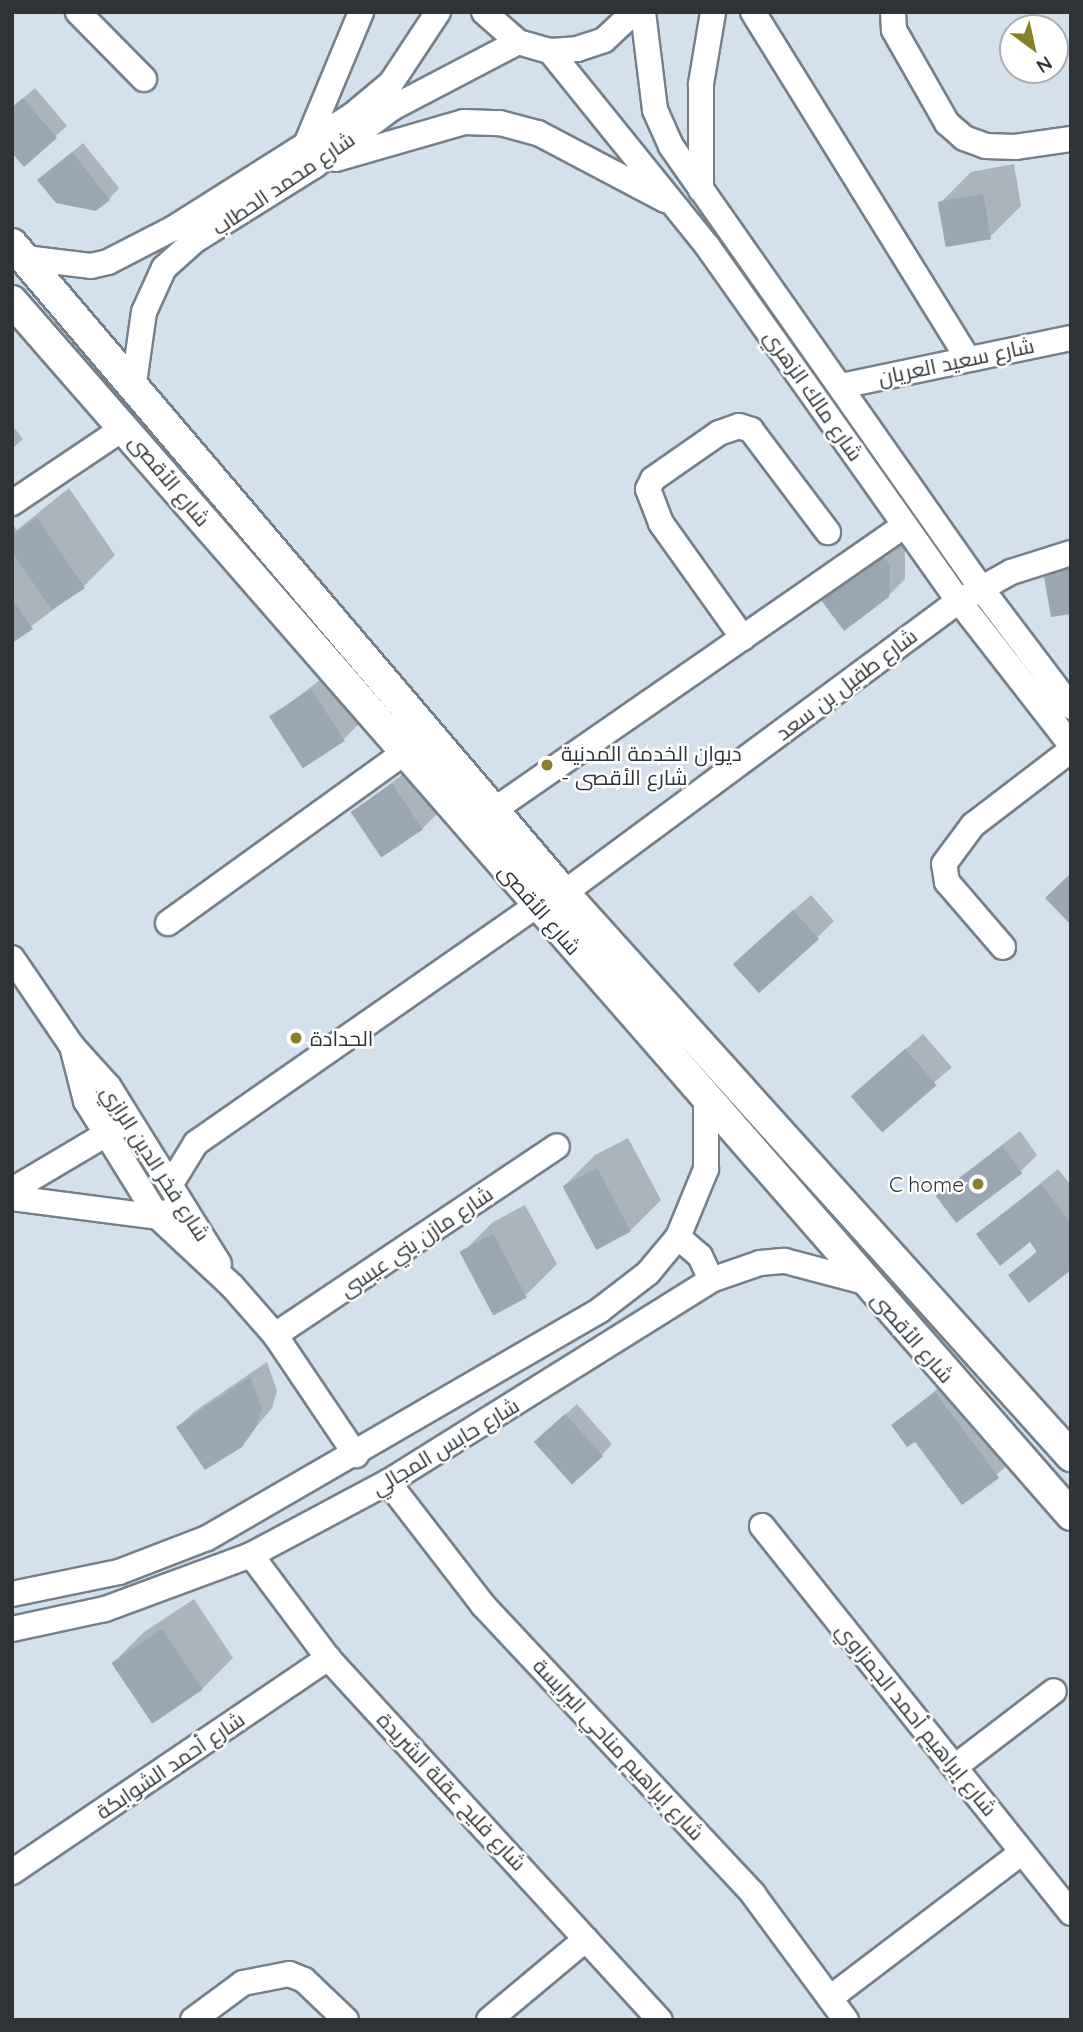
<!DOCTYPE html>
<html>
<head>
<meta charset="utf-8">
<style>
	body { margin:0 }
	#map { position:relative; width:1083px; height:2032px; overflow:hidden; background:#d4e1ed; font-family:Quicksand,Cairo,sans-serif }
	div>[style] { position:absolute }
	.shadow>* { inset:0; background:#0003; transform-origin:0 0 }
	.building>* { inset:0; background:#9aa6b2; transform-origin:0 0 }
	.roads { filter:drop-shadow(2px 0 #74808b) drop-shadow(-2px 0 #74808b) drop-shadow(0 2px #74808b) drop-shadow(0 -2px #74808b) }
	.minor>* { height:24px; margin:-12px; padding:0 12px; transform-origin:12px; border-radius:12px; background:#fff }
	.major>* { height:30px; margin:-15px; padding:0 15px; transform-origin:15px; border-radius:15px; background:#fff }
	.dots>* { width:19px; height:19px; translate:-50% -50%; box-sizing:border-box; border:4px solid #fff; border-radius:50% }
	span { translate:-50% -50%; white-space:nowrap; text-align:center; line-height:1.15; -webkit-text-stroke:5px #fff; paint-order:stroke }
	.street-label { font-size:21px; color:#2d3337 }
	.poi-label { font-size:21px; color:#2d3337 }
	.left { translate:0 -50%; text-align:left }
	.right { translate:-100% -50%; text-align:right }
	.frame { position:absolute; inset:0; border:14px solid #2d3337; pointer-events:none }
	.north { position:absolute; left:999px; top:14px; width:70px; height:70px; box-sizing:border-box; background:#fff; border:2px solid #abadaf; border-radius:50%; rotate:147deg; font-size:19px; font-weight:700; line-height:28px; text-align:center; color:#2d3337 }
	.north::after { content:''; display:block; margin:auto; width:24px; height:32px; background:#888028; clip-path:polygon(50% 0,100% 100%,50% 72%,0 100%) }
</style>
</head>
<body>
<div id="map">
	<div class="shadow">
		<div style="clip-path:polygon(35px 88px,67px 126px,24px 164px,12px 108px)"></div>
		<div style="clip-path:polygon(83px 143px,119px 188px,109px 199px,39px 180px)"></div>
		<div style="clip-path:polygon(1014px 164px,1021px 206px,990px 237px,940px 203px,971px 172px)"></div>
		<div style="clip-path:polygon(12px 425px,23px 439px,12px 449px)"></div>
		<div style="clip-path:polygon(69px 488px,115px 555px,84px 586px,12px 641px,12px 523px,17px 530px)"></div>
		<div style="clip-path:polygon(896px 536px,905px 548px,905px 579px,888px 596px,837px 580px)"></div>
		<div style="clip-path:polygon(328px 674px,360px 723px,344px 739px,271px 717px)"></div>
		<div style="clip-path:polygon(410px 769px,438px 813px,422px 829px,352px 812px)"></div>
		<div style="clip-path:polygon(811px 895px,834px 921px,818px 937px,751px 948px)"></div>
		<div style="left:923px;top:1034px;width:44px;height:94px;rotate:49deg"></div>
		<div style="clip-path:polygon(1020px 1131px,1037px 1155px,1020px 1172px,937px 1195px)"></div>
		<div style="clip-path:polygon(628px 1138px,661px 1200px,630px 1231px,564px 1186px,595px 1155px)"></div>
		<div style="clip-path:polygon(1058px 1169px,1071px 1185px,1071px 1268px,1010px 1276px,1038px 1250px,1030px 1240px,978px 1234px)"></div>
		<div style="clip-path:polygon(525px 1205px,557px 1264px,526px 1295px,462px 1253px,493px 1222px)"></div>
		<div style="clip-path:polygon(267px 1362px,277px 1391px,272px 1408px,241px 1445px,178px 1427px,195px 1411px)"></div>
		<div style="clip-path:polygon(952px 1377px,1014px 1460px,962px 1503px,915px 1439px,893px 1425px)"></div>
		<div style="clip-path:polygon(577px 1404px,612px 1444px,602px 1455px,547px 1431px)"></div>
		<div style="clip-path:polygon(194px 1599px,233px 1658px,202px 1689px,113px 1663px,144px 1632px)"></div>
	</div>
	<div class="building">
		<div style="clip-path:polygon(23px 98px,57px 138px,24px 167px,12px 153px,12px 107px)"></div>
		<div style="clip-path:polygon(72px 152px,110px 200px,96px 211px,56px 203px,37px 180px)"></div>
		<div style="left:983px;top:194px;width:46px;height:46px;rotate:80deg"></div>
		<div style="clip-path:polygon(37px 518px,85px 588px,52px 610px,12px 552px,12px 535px)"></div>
		<div style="clip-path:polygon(879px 551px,890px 565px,889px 597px,844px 631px,818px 596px)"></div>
		<div style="clip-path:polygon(1071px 564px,1071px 614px,1051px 617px,1044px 577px,1050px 568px)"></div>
		<div style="clip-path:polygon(12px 599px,33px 629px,12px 643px)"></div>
		<div style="left:311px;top:689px;width:62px;height:50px;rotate:57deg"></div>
		<div style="left:392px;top:784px;width:55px;height:50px;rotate:56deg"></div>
		<div style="clip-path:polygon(1071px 873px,1071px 925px,1045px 898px)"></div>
		<div style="left:793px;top:910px;width:39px;height:81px;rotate:48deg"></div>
		<div style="left:905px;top:1049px;width:48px;height:72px;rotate:49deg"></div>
		<div style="left:1002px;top:1146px;width:34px;height:83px;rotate:53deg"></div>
		<div style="left:597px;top:1168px;width:72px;height:39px;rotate:62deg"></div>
		<div style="clip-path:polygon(1041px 1184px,1071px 1223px,1071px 1270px,1029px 1303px,1008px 1275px,1037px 1252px,1030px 1242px,1000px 1266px,976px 1234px)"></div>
		<div style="left:493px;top:1234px;width:72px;height:38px;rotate:62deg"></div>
		<div style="clip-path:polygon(250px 1377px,262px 1409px,256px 1427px,242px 1447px,205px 1470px,176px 1427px)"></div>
		<div style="clip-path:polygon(935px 1392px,999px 1478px,962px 1505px,915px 1442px,907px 1447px,891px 1425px)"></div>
		<div style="left:565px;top:1414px;width:57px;height:42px;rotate:48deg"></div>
		<div style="left:162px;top:1629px;width:73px;height:61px;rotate:56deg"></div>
	</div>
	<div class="roads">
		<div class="minor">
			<div style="left:78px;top:12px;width:94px;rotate:45.4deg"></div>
			<div style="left:484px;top:12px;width:45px;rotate:41.4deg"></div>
			<div style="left:518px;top:42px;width:33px;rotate:16deg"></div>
			<div style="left:550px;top:51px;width:27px;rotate:-4deg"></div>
			<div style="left:577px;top:49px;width:28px;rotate:-18deg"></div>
			<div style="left:604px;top:40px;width:41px;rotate:-43deg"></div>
			<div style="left:643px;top:12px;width:99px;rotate:83deg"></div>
			<div style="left:655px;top:110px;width:39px;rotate:66deg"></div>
			<div style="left:671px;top:146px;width:540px;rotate:54.96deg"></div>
			<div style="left:981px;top:588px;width:149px;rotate:52.9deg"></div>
			<div style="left:753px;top:12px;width:405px;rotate:58.2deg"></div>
			<div style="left:893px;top:12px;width:18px;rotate:87deg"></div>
			<div style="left:894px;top:30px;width:107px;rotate:60.3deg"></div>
			<div style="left:947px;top:123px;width:23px;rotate:41deg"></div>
			<div style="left:964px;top:138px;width:23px;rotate:20deg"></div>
			<div style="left:986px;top:146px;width:29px;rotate:2deg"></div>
			<div style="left:1015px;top:147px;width:57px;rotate:-8.1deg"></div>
			<div style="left:550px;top:51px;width:252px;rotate:51.1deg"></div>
			<div style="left:708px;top:247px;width:434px;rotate:54.7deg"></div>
			<div style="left:959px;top:601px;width:182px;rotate:52.1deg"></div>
			<div style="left:307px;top:142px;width:141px;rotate:-67.4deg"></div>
			<div style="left:336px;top:159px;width:133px;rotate:-16.1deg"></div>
			<div style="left:464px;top:122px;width:36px;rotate:2deg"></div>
			<div style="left:500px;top:123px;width:39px;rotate:15deg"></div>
			<div style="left:538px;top:133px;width:144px;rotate:27.8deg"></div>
			<div style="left:701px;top:190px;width:106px;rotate:-90deg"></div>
			<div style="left:701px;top:84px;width:73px;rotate:-80.5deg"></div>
			<div style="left:25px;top:258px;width:66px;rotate:6.9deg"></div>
			<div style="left:91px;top:266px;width:17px;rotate:-13deg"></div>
			<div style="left:108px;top:262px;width:74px;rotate:-27.3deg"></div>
			<div style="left:174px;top:228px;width:213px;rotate:-32.3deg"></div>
			<div style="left:354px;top:114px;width:48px;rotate:-40deg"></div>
			<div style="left:391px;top:83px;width:85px;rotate:-56.5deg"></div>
			<div style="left:841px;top:386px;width:235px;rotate:-11.8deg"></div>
			<div style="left:133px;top:390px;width:79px;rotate:-82deg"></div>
			<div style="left:144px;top:312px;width:48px;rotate:-65.6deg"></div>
			<div style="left:164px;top:268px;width:40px;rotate:-42deg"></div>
			<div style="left:194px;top:241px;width:142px;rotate:-32deg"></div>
			<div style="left:314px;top:166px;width:97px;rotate:-36.6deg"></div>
			<div style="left:392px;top:108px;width:142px;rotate:-27.6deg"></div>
			<div style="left:12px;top:503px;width:136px;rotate:-33.9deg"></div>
			<div style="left:743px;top:638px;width:141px;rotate:-125.5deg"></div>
			<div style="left:661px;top:523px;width:36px;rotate:-111deg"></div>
			<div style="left:648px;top:489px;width:11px;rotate:-63deg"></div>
			<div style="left:653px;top:479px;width:80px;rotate:-34.9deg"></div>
			<div style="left:719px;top:433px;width:21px;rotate:-19deg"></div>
			<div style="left:739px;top:426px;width:13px;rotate:18deg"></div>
			<div style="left:751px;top:430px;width:128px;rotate:53deg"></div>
			<div style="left:494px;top:810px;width:500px;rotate:-34.74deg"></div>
			<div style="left:564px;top:893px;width:491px;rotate:-36.5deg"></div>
			<div style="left:959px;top:601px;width:60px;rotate:-29.1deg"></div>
			<div style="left:1011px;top:572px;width:63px;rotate:-17.6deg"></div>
			<div style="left:168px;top:923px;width:291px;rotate:-35.8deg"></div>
			<div style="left:1003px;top:947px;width:86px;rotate:-130.7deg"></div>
			<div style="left:947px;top:882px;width:18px;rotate:-99deg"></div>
			<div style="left:944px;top:864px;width:49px;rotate:-53.4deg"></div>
			<div style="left:973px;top:825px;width:123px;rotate:-37.4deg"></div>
			<div style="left:12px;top:958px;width:107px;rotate:55.7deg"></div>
			<div style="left:72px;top:1046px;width:55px;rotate:47.9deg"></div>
			<div style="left:109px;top:1087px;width:208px;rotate:58.1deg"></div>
			<div style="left:72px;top:1046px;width:57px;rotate:75.7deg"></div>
			<div style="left:86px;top:1101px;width:137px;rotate:58.2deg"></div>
			<div style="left:158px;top:1217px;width:101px;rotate:43deg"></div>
			<div style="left:232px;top:1286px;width:65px;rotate:48.7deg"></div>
			<div style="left:275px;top:1335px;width:145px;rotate:56deg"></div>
			<div style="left:172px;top:1182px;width:46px;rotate:-58.4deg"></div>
			<div style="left:196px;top:1143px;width:414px;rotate:-34.9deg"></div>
			<div style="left:12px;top:1190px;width:123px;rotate:-30.7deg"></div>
			<div style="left:12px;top:1198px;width:147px;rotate:7.4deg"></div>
			<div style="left:158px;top:1217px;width:9px;rotate:-32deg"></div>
			<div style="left:678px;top:1237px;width:29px;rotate:41deg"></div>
			<div style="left:700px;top:1256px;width:26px;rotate:65deg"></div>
			<div style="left:275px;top:1335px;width:339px;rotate:-33.8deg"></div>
			<div style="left:388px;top:1482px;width:155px;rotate:52.3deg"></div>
			<div style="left:483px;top:1605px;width:396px;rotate:46.9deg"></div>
			<div style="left:753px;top:1894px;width:157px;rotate:53.6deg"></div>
			<div style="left:762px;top:1526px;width:495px;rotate:51.4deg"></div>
			<div style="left:251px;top:1555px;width:129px;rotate:53.2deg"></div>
			<div style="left:328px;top:1658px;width:491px;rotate:47.5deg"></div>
			<div style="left:12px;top:1594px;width:109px;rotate:-11.6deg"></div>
			<div style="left:119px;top:1572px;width:94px;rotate:-21.1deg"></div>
			<div style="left:207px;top:1538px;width:454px;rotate:-30.1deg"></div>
			<div style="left:600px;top:1310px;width:61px;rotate:-37.6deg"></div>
			<div style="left:648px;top:1273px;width:47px;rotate:-50.2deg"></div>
			<div style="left:678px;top:1237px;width:74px;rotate:-67.6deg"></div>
			<div style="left:706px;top:1169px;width:71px;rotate:-90deg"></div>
			<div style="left:12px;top:1629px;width:95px;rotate:-12.1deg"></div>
			<div style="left:105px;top:1609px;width:156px;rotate:-20.3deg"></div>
			<div style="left:251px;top:1555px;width:155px;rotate:-28.1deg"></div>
			<div style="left:388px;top:1482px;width:381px;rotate:-32deg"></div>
			<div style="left:711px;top:1280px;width:52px;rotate:-19.1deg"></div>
			<div style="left:760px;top:1263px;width:25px;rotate:-5deg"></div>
			<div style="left:785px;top:1261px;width:83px;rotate:14.7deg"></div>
			<div style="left:956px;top:1766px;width:123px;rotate:-37.4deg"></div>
			<div style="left:12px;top:1872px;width:382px;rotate:-34.1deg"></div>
			<div style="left:830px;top:1998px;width:241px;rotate:-37.2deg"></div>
			<div style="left:193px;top:2020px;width:62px;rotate:-36.5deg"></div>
			<div style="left:243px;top:1983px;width:47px;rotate:-11.1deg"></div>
			<div style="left:289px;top:1974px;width:16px;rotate:22deg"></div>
			<div style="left:304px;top:1980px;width:58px;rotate:43.6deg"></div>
			<div style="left:489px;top:2020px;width:126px;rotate:-39.9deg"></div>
		</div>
		<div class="major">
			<div style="left:12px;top:244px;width:852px;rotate:49.62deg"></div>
			<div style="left:564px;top:893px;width:758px;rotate:48deg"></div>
			<div style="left:12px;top:301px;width:1611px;rotate:48.9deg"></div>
		</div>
	</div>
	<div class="dots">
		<div style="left:547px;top:765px;background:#888028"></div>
		<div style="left:296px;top:1038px;background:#888028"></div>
		<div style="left:978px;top:1184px;background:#888028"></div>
	</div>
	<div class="street-label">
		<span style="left:283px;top:183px;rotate:-34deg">شارع محمد الحطاب</span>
		<span style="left:956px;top:361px;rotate:-12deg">شارع سعيد العريان</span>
		<span style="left:814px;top:395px;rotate:55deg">شارع مالك الزهري</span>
		<span style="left:170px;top:480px;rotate:50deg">شارع الأقصى</span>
		<span style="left:846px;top:684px;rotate:-37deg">شارع طفيل بن سعد</span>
		<span style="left:540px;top:909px;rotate:49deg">شارع الأقصى</span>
		<span style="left:156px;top:1163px;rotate:57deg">شارع فخر الدين الرازي</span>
		<span style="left:416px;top:1241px;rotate:-34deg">شارع مازن بني عيسى</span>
		<span style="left:913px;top:1337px;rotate:49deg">شارع الأقصى</span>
		<span style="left:445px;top:1446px;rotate:-31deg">شارع حابس المجالي</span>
		<span style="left:917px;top:1719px;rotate:51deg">شارع إبراهيم أحمد الجمزاوي</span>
		<span style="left:619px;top:1749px;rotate:47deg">شارع إبراهيم مناحي البرايسة</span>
		<span style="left:170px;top:1765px;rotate:-34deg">شارع أحمد الشوابكة</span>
		<span style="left:452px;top:1791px;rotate:47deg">شارع فليح عقلة الشريدة</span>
	</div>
	<div class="poi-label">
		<span class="left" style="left:561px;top:765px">ديوان الخدمة المدنية<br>- شارع الأقصى</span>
		<span class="left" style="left:310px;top:1038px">الحدادة</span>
		<span class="right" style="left:964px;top:1184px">C home</span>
	</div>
	<div class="frame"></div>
	<div class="north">N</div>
</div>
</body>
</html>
